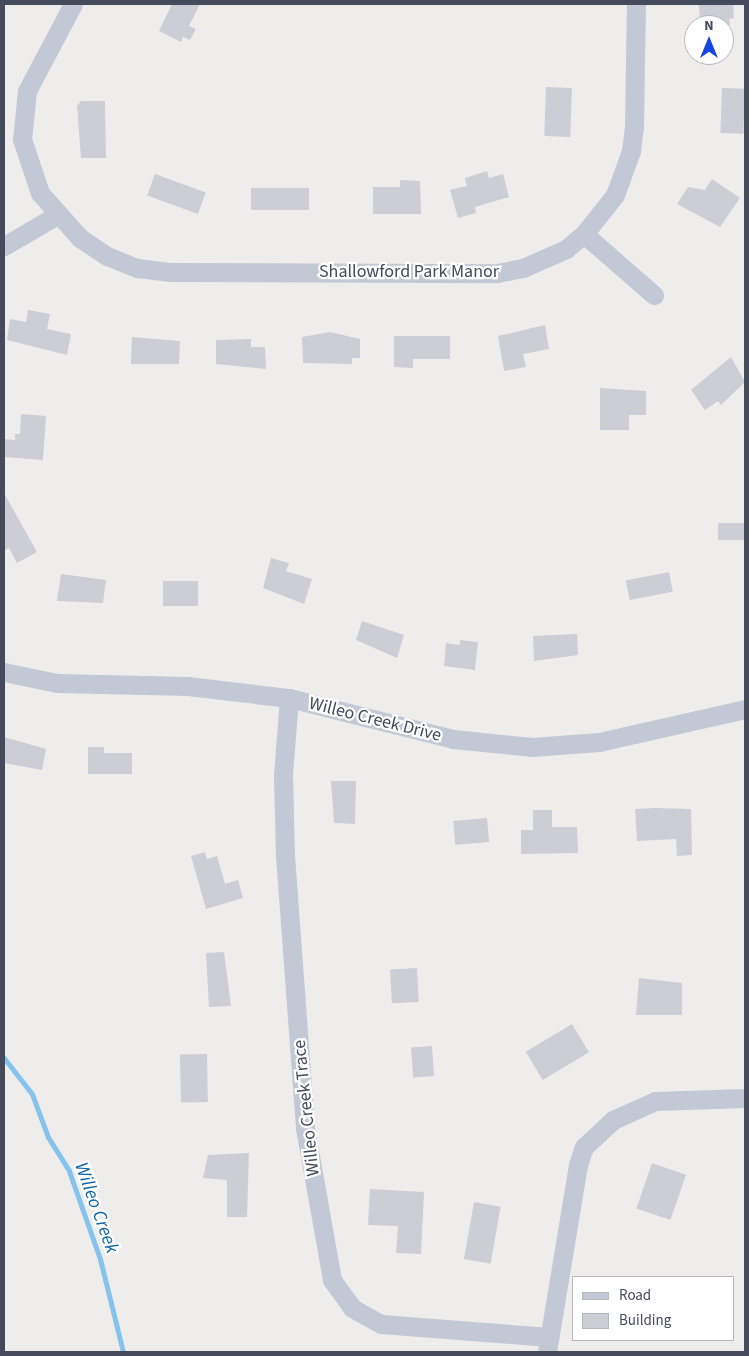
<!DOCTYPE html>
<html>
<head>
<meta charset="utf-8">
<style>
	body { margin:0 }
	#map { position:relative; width:749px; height:1356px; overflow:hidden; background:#efedec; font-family:"Source Sans 3",sans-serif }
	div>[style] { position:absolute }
	.stream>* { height:5px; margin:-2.5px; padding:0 2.5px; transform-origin:2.5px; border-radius:2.5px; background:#85c2ec }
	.building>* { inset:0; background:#cccdd5; transform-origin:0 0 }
	.minor>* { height:19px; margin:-9.5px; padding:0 9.5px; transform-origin:9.5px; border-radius:9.5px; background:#c2c8d4 }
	span { translate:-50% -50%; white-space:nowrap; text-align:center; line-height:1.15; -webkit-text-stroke:4.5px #fff; paint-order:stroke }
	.street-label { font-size:18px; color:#454b5a }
	.water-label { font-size:19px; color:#0a66a7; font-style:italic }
	.frame { position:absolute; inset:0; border:5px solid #454b5a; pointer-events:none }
	.legend { position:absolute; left:572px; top:1276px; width:162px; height:65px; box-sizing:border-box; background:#fff; border:1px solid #b5b7bd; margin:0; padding:6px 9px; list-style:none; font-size:15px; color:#454b5a }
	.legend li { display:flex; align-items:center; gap:10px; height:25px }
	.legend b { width:25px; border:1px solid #b5b7bd }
	.north { position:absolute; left:684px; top:15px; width:50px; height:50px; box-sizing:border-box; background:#fff; border:1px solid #b5b7bd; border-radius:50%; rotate:0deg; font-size:14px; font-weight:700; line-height:20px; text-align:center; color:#454b5a }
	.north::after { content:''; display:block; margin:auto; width:18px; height:22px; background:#1645df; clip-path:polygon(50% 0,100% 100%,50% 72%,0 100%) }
</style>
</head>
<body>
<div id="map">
	<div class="stream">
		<div style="left:4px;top:1058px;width:46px;rotate:52.1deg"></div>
		<div style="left:32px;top:1094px;width:46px;rotate:69.6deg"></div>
		<div style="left:48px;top:1137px;width:40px;rotate:58deg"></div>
		<div style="left:69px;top:1171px;width:93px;rotate:70.6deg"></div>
		<div style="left:100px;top:1259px;width:96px;rotate:76.1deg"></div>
	</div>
	<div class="building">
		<div style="clip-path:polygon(172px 4px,200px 4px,189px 26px,196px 29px,190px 40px,183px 37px,181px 42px,159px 31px)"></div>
		<div style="clip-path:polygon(699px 4px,733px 4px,734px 18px,729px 19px,730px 25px,700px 21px)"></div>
		<div style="left:546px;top:87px;width:26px;height:49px;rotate:2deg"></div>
		<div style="left:722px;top:88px;width:23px;height:45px;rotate:2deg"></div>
		<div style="clip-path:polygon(81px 101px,105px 101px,106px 158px,81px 158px,77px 106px)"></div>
		<div style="clip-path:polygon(487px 171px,489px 178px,503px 174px,509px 197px,475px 207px,476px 213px,458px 218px,450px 190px,467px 186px,465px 178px)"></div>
		<div style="left:155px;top:174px;width:54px;height:23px;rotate:20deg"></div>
		<div style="clip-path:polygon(712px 179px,740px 198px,720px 227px,677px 204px,688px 187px,705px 190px)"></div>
		<div style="clip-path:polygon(400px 180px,420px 181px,421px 214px,373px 214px,373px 187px,400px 187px)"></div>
		<div style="left:251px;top:188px;width:58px;height:22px"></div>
		<div style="clip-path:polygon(28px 310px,50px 314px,47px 329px,71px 334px,67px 355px,7px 340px,10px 319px,26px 322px)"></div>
		<div style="clip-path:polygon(545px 325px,549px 349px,523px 354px,526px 367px,504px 371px,498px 336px)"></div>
		<div style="clip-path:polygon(330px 332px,360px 339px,360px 358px,352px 358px,352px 364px,303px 363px,302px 337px)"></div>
		<div style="clip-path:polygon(394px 336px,450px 336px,450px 359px,413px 359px,413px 368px,394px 367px)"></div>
		<div style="clip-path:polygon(132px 337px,180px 341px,179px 364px,131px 364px)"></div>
		<div style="clip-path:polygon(251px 339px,251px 347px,265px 347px,266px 369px,216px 364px,216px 340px)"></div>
		<div style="clip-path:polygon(731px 357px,745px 382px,721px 405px,718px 401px,705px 410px,691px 390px)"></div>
		<div style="clip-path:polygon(600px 388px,646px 391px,646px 415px,629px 415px,629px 430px,600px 430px)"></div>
		<div style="clip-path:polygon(21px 414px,46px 416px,43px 460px,4px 457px,4px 439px,15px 440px,15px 434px,20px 434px)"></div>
		<div style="clip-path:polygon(4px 493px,37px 552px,17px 563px,9px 548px,4px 550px)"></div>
		<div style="left:745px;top:523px;width:17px;height:27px;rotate:90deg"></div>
		<div style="clip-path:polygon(271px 558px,289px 563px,286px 571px,312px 579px,304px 604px,263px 588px)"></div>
		<div style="left:669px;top:572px;width:20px;height:44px;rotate:79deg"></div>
		<div style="clip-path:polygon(61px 574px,106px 580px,103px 603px,57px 601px)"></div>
		<div style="left:163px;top:581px;width:35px;height:25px"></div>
		<div style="clip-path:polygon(362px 621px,404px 635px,397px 658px,356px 640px)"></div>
		<div style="clip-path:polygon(577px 634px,578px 655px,534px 661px,533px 636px)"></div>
		<div style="clip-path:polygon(460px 640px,478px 642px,475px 670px,444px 666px,446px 643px,460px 645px)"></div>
		<div style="clip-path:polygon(4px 737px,46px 749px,42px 770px,4px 763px)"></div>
		<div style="clip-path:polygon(88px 747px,104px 747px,104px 753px,132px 753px,132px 774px,88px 774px)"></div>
		<div style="clip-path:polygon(331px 781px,356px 781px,355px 824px,334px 823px)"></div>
		<div style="clip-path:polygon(655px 808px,691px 809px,692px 855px,677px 856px,676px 839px,637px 841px,635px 809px)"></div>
		<div style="clip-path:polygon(533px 810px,552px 810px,552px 827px,577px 827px,578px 853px,521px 854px,521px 830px,533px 830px)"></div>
		<div style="left:487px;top:818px;width:24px;height:34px;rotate:85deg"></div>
		<div style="clip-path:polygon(205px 852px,207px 859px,217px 856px,225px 884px,238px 880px,243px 898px,206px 909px,191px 856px)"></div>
		<div style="clip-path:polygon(224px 952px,231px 1006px,209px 1007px,206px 953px)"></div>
		<div style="left:417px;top:968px;width:34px;height:27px;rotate:87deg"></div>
		<div style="clip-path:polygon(639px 978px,682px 983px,682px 1015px,636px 1015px)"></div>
		<div style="left:572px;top:1024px;width:33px;height:54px;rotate:59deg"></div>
		<div style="left:432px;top:1046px;width:30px;height:21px;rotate:86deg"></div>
		<div style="left:207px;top:1054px;width:48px;height:27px;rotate:89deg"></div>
		<div style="clip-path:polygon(249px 1153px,247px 1217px,227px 1217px,227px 1180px,203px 1178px,208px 1155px)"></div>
		<div style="left:652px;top:1163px;width:36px;height:48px;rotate:19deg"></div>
		<div style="clip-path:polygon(370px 1189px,424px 1192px,421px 1254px,396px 1253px,398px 1226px,368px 1225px)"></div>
		<div style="left:474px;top:1202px;width:27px;height:58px;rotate:10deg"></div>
	</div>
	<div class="minor">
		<div style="left:73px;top:4px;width:98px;rotate:117.9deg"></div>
		<div style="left:27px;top:91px;width:48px;rotate:95.9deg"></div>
		<div style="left:22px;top:139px;width:57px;rotate:71.6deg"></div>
		<div style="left:40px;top:193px;width:60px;rotate:48.4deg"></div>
		<div style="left:80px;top:238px;width:32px;rotate:34deg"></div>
		<div style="left:107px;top:256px;width:32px;rotate:22deg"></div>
		<div style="left:137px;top:268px;width:32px;rotate:7deg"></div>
		<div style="left:169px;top:272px;width:328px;rotate:0.2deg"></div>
		<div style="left:497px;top:273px;width:26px;rotate:-11deg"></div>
		<div style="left:523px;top:268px;width:47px;rotate:-23.8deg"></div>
		<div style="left:566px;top:249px;width:23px;rotate:-40deg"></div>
		<div style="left:584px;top:234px;width:50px;rotate:-51.5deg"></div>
		<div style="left:615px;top:195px;width:47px;rotate:-70deg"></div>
		<div style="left:631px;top:151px;width:24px;rotate:-83deg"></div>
		<div style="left:634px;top:127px;width:123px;rotate:-89.1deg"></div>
		<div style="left:584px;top:234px;width:93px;rotate:41.1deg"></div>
		<div style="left:4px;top:246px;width:61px;rotate:-30.3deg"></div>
		<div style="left:4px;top:672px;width:54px;rotate:11.7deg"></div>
		<div style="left:57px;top:683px;width:131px;rotate:1.3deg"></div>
		<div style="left:188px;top:686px;width:102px;rotate:6.8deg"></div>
		<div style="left:289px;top:698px;width:169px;rotate:14deg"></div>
		<div style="left:453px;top:739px;width:79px;rotate:5.8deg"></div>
		<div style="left:532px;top:747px;width:67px;rotate:-4.3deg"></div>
		<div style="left:599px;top:742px;width:150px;rotate:-12.7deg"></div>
		<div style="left:289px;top:698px;width:77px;rotate:94.5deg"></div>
		<div style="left:283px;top:775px;width:80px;rotate:88.6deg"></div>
		<div style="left:285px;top:855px;width:274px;rotate:85.8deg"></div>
		<div style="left:305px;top:1128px;width:154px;rotate:79.9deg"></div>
		<div style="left:332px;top:1280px;width:34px;rotate:54deg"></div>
		<div style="left:352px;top:1308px;width:33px;rotate:29deg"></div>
		<div style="left:381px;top:1324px;width:169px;rotate:4.4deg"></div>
		<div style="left:547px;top:1352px;width:190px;rotate:-80.6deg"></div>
		<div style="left:578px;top:1165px;width:19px;rotate:-72deg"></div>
		<div style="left:584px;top:1147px;width:40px;rotate:-43deg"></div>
		<div style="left:613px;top:1120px;width:46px;rotate:-24.3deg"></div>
		<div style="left:655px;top:1101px;width:90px;rotate:-1.9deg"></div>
	</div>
	<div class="street-label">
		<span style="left:409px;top:272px">Shallowford Park Manor</span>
		<span style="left:375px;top:720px;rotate:14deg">Willeo Creek Drive</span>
		<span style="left:307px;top:1108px;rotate:-96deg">Willeo Creek Trace</span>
	</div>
	<div class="water-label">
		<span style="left:96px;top:1208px;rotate:70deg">Willeo Creek</span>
	</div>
	<div class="frame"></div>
	<ul class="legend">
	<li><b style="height:6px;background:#c2c8d4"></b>Road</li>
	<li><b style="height:14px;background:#cccdd5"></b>Building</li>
	</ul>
	<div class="north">N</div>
</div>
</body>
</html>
